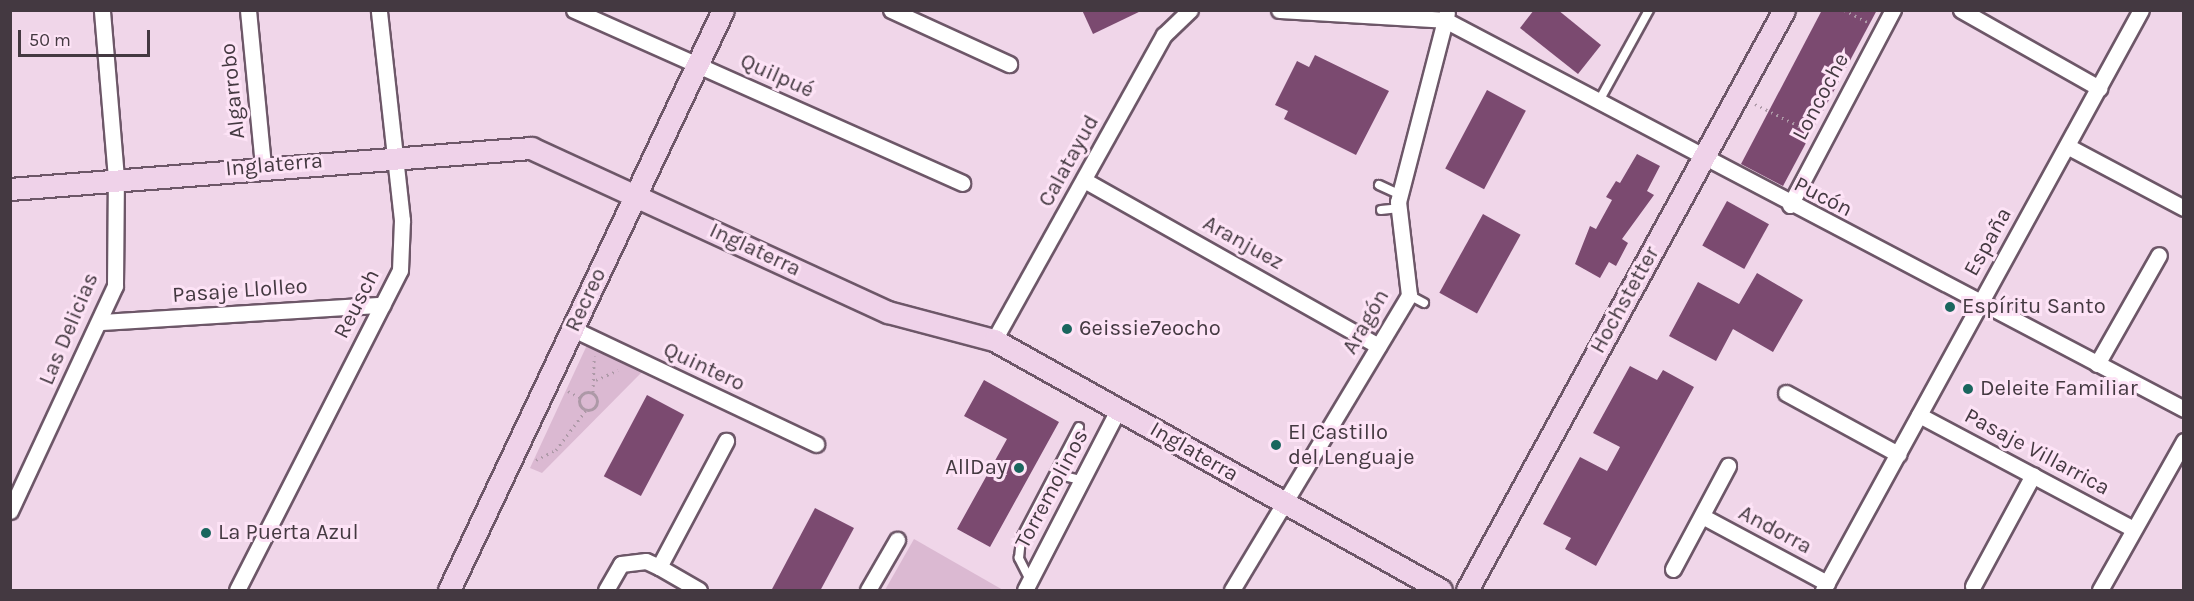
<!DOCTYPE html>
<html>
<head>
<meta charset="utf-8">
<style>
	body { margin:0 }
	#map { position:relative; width:2194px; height:601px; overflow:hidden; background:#f0d6e9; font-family:Karla,sans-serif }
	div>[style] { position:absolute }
	.green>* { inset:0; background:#dbb9d2 }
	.building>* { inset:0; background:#7b4a70; transform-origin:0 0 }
	.path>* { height:3px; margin-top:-1.5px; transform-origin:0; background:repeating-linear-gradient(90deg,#ad99a7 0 1.5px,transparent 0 6px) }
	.path>.ring { margin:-1.5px; padding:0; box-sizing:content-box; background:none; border:3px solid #ad99a7; border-radius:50% }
	.roads { filter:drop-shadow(2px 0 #6d5768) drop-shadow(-2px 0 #6d5768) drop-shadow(0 2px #6d5768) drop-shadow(0 -2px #6d5768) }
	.lane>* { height:8px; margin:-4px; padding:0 4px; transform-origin:4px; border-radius:4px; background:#fff }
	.street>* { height:15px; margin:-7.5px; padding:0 7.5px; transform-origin:7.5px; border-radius:7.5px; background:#fff }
	.secondary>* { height:21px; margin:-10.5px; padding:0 10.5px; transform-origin:10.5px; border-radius:10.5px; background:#efd2e9 }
	.dots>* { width:16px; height:16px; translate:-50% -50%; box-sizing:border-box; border:3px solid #fde3f6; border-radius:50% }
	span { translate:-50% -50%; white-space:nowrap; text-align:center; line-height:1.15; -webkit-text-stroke:6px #fde3f6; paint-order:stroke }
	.street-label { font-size:22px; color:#443941 }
	.poi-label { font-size:22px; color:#443941 }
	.left { translate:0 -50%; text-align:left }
	.right { translate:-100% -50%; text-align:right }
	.frame { position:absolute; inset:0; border:12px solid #443941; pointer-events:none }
	.scale { position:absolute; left:18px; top:30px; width:132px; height:27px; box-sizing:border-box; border:3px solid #443941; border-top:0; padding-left:8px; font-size:18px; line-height:21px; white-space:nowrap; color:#443941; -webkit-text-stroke:4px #fde3f6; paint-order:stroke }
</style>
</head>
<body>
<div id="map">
	<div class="green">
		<div style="clip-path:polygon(587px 345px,642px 372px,542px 473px,530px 468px)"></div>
		<div style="clip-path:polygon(914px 539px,1003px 590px,885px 590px)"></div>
	</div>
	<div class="building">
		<div style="clip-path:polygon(1082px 10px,1143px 10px,1093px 34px)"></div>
		<div style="clip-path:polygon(1534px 10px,1558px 10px,1601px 45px,1578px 74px,1520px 28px)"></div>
		<div style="clip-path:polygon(1822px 10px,1877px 10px,1783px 186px,1741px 164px)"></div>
		<div style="clip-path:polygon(1315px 55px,1389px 91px,1356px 155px,1284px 119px,1288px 111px,1275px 105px,1297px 61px,1309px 67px)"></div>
		<div style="left:1487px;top:90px;width:44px;height:89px;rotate:28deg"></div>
		<div style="clip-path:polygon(1637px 154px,1660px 166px,1647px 191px,1654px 195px,1622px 239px,1628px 243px,1616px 266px,1609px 262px,1600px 278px,1575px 264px,1590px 226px,1596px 229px,1612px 200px,1606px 197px,1616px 181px,1620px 183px)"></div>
		<div style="left:1727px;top:201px;width:48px;height:51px;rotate:29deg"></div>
		<div style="left:1483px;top:214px;width:43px;height:90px;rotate:29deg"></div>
		<div style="clip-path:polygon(1757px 273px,1803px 300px,1773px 352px,1733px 329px,1716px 361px,1669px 336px,1698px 282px,1739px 304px)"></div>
		<div style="clip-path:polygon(1630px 366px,1657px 380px,1663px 370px,1694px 387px,1596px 566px,1565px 549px,1571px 538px,1543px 524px,1580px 457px,1607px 471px,1620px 447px,1593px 433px)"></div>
		<div style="clip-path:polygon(984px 380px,1059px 422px,990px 547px,957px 529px,1007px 439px,964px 416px)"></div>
		<div style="left:647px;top:395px;width:42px;height:92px;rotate:28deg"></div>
		<div style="clip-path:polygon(815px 508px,854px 528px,820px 591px,771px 591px)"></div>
	</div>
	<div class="path">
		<div style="left:1844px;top:10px;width:28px;rotate:27deg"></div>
		<div style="left:1755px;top:104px;width:63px;rotate:26.6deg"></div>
		<div style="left:596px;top:380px;width:24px;rotate:-24deg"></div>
		<div style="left:568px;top:391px;width:13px;rotate:29deg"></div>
		<div class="ring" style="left:579px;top:392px;width:15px;height:15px"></div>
		<div style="left:593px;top:392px;width:36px;rotate:-88deg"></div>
		<div style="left:536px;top:460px;width:22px;rotate:-27deg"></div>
		<div style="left:556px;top:450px;width:50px;rotate:-53.1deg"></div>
	</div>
	<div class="roads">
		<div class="lane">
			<div style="left:1599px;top:101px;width:104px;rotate:-61.2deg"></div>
			<div style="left:1379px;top:185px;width:23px;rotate:25deg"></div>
			<div style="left:1381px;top:210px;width:18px;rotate:-6deg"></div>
			<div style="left:1409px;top:295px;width:17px;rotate:28deg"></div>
			<div style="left:1055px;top:474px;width:28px;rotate:13deg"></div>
			<div style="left:1030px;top:580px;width:25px;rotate:-117deg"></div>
			<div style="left:1019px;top:558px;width:20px;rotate:-84deg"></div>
			<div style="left:1021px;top:538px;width:125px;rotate:-62.4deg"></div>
		</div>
		<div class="street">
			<div style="left:248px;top:10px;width:157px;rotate:84.5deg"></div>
			<div style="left:574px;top:10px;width:425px;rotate:24deg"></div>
			<div style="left:891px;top:10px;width:130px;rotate:24.6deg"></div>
			<div style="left:1279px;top:10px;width:166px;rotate:3.4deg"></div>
			<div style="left:1445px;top:20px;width:835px;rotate:27.76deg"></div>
			<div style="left:1961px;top:10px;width:159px;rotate:29.5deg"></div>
			<div style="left:2067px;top:146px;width:132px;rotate:27.9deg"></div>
			<div style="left:1084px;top:180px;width:338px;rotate:29.4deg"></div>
			<div style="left:1790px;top:205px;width:221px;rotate:-62.2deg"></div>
			<div style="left:101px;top:322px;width:282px;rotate:-3.5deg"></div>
			<div style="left:573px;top:329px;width:269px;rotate:25.3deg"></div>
			<div style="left:994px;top:340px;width:349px;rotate:-60.9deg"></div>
			<div style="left:1164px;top:35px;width:36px;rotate:-44deg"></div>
			<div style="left:2097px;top:364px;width:125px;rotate:-60.4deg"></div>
			<div style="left:1786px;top:393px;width:128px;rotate:28.6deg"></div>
			<div style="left:1919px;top:415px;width:242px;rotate:28deg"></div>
			<div style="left:10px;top:511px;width:248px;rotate:-65deg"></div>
			<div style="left:115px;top:286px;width:108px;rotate:-89.5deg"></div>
			<div style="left:116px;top:178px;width:169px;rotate:-94.8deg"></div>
			<div style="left:1702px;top:516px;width:142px;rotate:28.2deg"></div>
			<div style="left:659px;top:567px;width:46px;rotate:29.9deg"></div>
			<div style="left:1673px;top:569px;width:117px;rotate:-61.9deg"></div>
			<div style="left:1973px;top:586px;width:126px;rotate:-61.6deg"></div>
			<div style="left:237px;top:590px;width:359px;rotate:-63deg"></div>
			<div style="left:400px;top:270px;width:50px;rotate:-87.7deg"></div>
			<div style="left:402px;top:220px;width:211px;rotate:-96.3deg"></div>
			<div style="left:606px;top:590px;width:30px;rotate:-60deg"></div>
			<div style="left:621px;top:564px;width:25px;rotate:-7deg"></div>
			<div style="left:646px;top:561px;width:14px;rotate:25deg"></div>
			<div style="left:659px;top:567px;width:143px;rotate:-62deg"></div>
			<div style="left:868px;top:590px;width:58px;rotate:-59.9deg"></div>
			<div style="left:1025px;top:590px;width:205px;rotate:-62.7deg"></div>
			<div style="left:1232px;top:590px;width:344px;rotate:-59deg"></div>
			<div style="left:1409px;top:295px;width:94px;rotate:-96.7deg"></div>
			<div style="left:1398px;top:202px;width:195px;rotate:-75.5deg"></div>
			<div style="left:1823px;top:590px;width:661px;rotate:-61.27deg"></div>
			<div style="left:2100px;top:590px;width:171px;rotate:-60.6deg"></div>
		</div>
		<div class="secondary">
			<div style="left:10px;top:189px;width:523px;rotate:-4.5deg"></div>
			<div style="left:531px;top:148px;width:393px;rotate:24.7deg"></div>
			<div style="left:888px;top:312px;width:110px;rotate:14.8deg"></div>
			<div style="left:994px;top:340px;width:512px;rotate:29.22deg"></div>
			<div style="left:449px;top:590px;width:641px;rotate:-64.71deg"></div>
			<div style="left:1467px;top:590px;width:661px;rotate:-61.34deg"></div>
		</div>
	</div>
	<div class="dots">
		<div style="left:1950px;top:307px;background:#1a665e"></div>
		<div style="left:1067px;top:329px;background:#1a665e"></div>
		<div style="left:1968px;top:389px;background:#1a665e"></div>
		<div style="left:1276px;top:445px;background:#1a665e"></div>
		<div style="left:1019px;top:468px;background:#1a665e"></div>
		<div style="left:206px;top:533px;background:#1a665e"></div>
	</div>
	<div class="street-label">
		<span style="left:777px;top:76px;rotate:24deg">Quilpué</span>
		<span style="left:233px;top:91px;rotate:-96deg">Algarrobo</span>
		<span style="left:1821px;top:97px;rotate:-62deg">Loncoche</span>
		<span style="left:1069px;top:161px;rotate:-61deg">Calatayud</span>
		<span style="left:274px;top:165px;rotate:-5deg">Inglaterra</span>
		<span style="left:1823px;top:197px;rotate:27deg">Pucón</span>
		<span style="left:1988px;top:242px;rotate:-61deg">España</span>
		<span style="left:1243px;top:243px;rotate:29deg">Aranjuez</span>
		<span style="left:755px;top:250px;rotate:25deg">Inglaterra</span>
		<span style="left:240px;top:291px;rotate:-4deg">Pasaje Llolleo</span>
		<span style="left:586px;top:300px;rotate:-65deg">Recreo</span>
		<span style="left:1625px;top:300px;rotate:-61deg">Hochstetter</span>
		<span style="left:357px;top:304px;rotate:-63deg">Reusch</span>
		<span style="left:1366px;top:322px;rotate:-60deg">Aragón</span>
		<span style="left:69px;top:329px;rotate:-67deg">Las Delicias</span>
		<span style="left:704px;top:367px;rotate:25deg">Quintero</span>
		<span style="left:1194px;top:452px;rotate:30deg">Inglaterra</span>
		<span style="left:2037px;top:452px;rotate:28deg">Pasaje Villarrica</span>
		<span style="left:1052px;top:489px;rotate:-62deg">Torremolinos</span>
		<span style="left:1775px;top:530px;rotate:28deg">Andorra</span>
	</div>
	<div class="poi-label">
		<span class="left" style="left:1962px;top:307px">Espíritu Santo</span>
		<span class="left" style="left:1079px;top:329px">6eissie7eocho</span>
		<span class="left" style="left:1980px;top:389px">Deleite Familiar</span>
		<span class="left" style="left:1288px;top:445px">El Castillo<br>del Lenguaje</span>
		<span class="right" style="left:1007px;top:468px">AllDay</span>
		<span class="left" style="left:218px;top:533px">La Puerta Azul</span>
	</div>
	<div class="frame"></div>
	<div class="scale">50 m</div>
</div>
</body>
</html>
